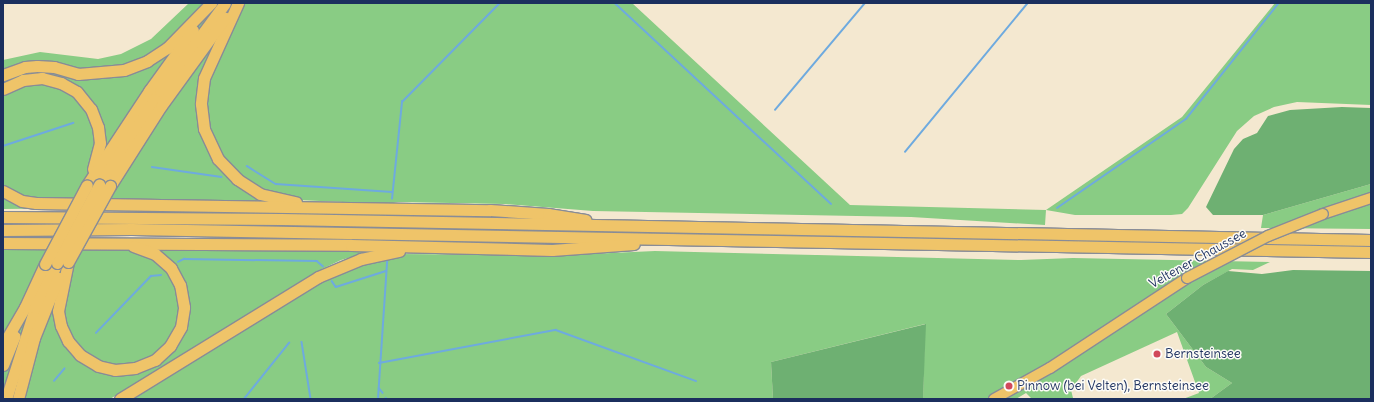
<!DOCTYPE html>
<html>
<head>
<meta charset="utf-8">
<style>
	body { margin:0 }
	#map { position:relative; width:1374px; height:402px; overflow:hidden; background:#f4e8d0; font-family:Delius,sans-serif }
	div>[style] { position:absolute }
	.green>* { inset:0; background:#89cc84 }
	.forest>* { inset:0; background:#6eb072 }
	.stream>* { height:1.5px; margin:-0.75px; padding:0 0.75px; transform-origin:0.75px; border-radius:0.75px; background:#6eaadf }
	.roads { filter:drop-shadow(1px 0 #888c97) drop-shadow(-1px 0 #888c97) drop-shadow(0 1px #888c97) drop-shadow(0 -1px #888c97) }
	.major>* { height:10px; margin:-5px; padding:0 5px; transform-origin:5px; border-radius:5px; background:#efc469 }
	.highway>* { height:11px; margin:-5.5px; padding:0 5.5px; transform-origin:5.5px; border-radius:5.5px; background:#efc469 }
	.bridges { filter:drop-shadow(1px 0 #888c97) drop-shadow(-1px 0 #888c97) drop-shadow(0 1px #888c97) drop-shadow(0 -1px #888c97) }
	.major-bridge>* { height:10px; margin:-5px; padding:0 5px; transform-origin:5px; border-radius:5px; background:#efc469 }
	.highway-bridge>* { height:11px; margin:-5.5px; padding:0 5.5px; transform-origin:5.5px; border-radius:5.5px; background:#efc469 }
	.dots>* { width:11px; height:11px; translate:-50% -50%; box-sizing:border-box; border:2px solid #fdfcf7; border-radius:50% }
	span { translate:-50% -50%; white-space:nowrap; text-align:center; line-height:1.15; -webkit-text-stroke:3px #fdfcf7; paint-order:stroke }
	.street-label { font-size:13px; color:#1b2f5e }
	.poi-label { font-size:13px; color:#1b2f5e }
	.left { translate:0 -50%; text-align:left }
	.frame { position:absolute; inset:0; border:4px solid #1b2f5e; pointer-events:none }
</style>
</head>
<body>
<div id="map">
	<div class="green">
		<div style="clip-path:polygon(189px 3px,632px 3px,850px 205px,1046px 210px,1182px 117px,1275px 3px,1371px 3px,1371px 105px,1297px 102px,1274px 107px,1254px 116px,1237px 131px,1188px 208px,1182px 214px,1171px 215px,1075px 215px,1046px 210px,1045px 225px,911px 217px,593px 211px,504px 204px,398px 202px,388px 204px,298px 200px,262px 191px,231px 170px,216px 149px,206px 123px,204px 106px,208px 76px,225px 36px,243px 6px,217px 38px,203px 69px,198px 99px,200px 126px,215px 160px,232px 180px,259px 196px,286px 205px,106px 202px,116px 186px,83px 185px,70px 206px,515px 216px,109px 208px,3px 209px,3px 60px,40px 52px,98px 59px,121px 54px,151px 39px)"></div>
		<div style="clip-path:polygon(1371px 184px,1371px 229px,1261px 228px,1263px 215px)"></div>
		<div style="clip-path:polygon(108px 221px,1298px 244px,1298px 247px,3px 225px,3px 222px)"></div>
		<div style="clip-path:polygon(141px 244px,380px 249px,341px 260px,322px 269px,110px 399px,3px 399px,3px 351px,12px 324px,3px 339px,3px 246px,49px 246px,43px 258px,78px 255px,83px 245px,123px 247px,146px 253px,163px 265px,178px 289px,179px 318px,172px 338px,165px 347px,140px 363px,112px 366px,84px 353px,72px 340px,65px 327px,62px 306px,65px 287px,55px 300px,55px 318px,60px 333px,74px 355px,98px 370px,123px 373px,145px 368px,165px 357px,179px 339px,187px 315px,187px 294px,178px 272px,159px 253px)"></div>
		<div style="clip-path:polygon(655px 251px,1021px 260px,1073px 258px,1270px 262px,1253px 270px,1232px 269px,1203px 285px,1166px 314px,1206px 367px,1232px 383px,1210px 399px,1183px 399px,1199px 393px,1177px 332px,1081px 376px,1071px 390px,1073px 398px,1076px 399px,1032px 399px,1026px 393px,1016px 399px,923px 399px,925px 324px,771px 362px,773px 399px,133px 399px,329px 276px,355px 265px,394px 254px,568px 255px)"></div>
	</div>
	<div class="forest">
		<div style="clip-path:polygon(1342px 107px,1371px 108px,1371px 184px,1263px 215px,1213px 215px,1206px 207px,1234px 149px,1243px 139px,1257px 133px,1268px 116px,1290px 110px)"></div>
		<div style="clip-path:polygon(1293px 270px,1371px 271px,1371px 399px,1210px 399px,1232px 383px,1206px 367px,1166px 314px,1203px 285px,1228px 271px,1262px 274px)"></div>
		<div style="clip-path:polygon(926px 324px,923px 399px,773px 399px,771px 362px)"></div>
	</div>
	<div class="stream">
		<div style="left:615px;top:3px;width:295px;rotate:42.9deg"></div>
		<div style="left:775px;top:110px;width:140px;rotate:-49.9deg"></div>
		<div style="left:3px;top:146px;width:74px;rotate:-18.2deg"></div>
		<div style="left:905px;top:152px;width:193px;rotate:-50.5deg"></div>
		<div style="left:247px;top:166px;width:34px;rotate:32deg"></div>
		<div style="left:276px;top:184px;width:116px;rotate:3.9deg"></div>
		<div style="left:152px;top:167px;width:70px;rotate:8.2deg"></div>
		<div style="left:392px;top:199px;width:98px;rotate:-84.1deg"></div>
		<div style="left:402px;top:102px;width:139px;rotate:-45.3deg"></div>
		<div style="left:1057px;top:208px;width:157px;rotate:-34.6deg"></div>
		<div style="left:1186px;top:119px;width:149px;rotate:-51.3deg"></div>
		<div style="left:178px;top:262px;width:7px;rotate:-27deg"></div>
		<div style="left:184px;top:259px;width:133px;rotate:0.9deg"></div>
		<div style="left:317px;top:261px;width:8px;rotate:40deg"></div>
		<div style="left:332px;top:281px;width:7px;rotate:56deg"></div>
		<div style="left:336px;top:287px;width:52px;rotate:-17.7deg"></div>
		<div style="left:96px;top:333px;width:79px;rotate:-46deg"></div>
		<div style="left:151px;top:276px;width:10px;rotate:-6deg"></div>
		<div style="left:302px;top:342px;width:58px;rotate:81deg"></div>
		<div style="left:379px;top:363px;width:180px;rotate:-10.6deg"></div>
		<div style="left:556px;top:330px;width:149px;rotate:20deg"></div>
		<div style="left:54px;top:381px;width:16px;rotate:-50deg"></div>
		<div style="left:379px;top:388px;width:6px;rotate:51deg"></div>
		<div style="left:386px;top:398px;width:1px;rotate:45deg"></div>
		<div style="left:244px;top:399px;width:72px;rotate:-51.2deg"></div>
		<div style="left:378px;top:399px;width:137px;rotate:-86.2deg"></div>
	</div>
	<div class="roads">
		<div class="major">
			<div style="left:1323px;top:214px;width:51px;rotate:-18.4deg"></div>
			<div style="left:994px;top:399px;width:64px;rotate:-29deg"></div>
			<div style="left:1050px;top:368px;width:164px;rotate:-33.3deg"></div>
		</div>
		<div class="highway">
			<div style="left:238px;top:3px;width:82px;rotate:114.4deg"></div>
			<div style="left:204px;top:78px;width:26px;rotate:97deg"></div>
			<div style="left:201px;top:104px;width:25px;rotate:83deg"></div>
			<div style="left:204px;top:129px;width:33px;rotate:65deg"></div>
			<div style="left:218px;top:159px;width:28px;rotate:46deg"></div>
			<div style="left:237px;top:179px;width:27px;rotate:33deg"></div>
			<div style="left:260px;top:194px;width:37px;rotate:13deg"></div>
			<div style="left:3px;top:75px;width:23px;rotate:-20deg"></div>
			<div style="left:25px;top:67px;width:12px;rotate:-5deg"></div>
			<div style="left:37px;top:66px;width:17px;rotate:3deg"></div>
			<div style="left:54px;top:67px;width:25px;rotate:16deg"></div>
			<div style="left:78px;top:74px;width:46px;rotate:-5deg"></div>
			<div style="left:124px;top:70px;width:25px;rotate:-21deg"></div>
			<div style="left:147px;top:61px;width:24px;rotate:-33deg"></div>
			<div style="left:167px;top:48px;width:63px;rotate:-45.6deg"></div>
			<div style="left:3px;top:89px;width:22px;rotate:-24deg"></div>
			<div style="left:23px;top:80px;width:19px;rotate:-6deg"></div>
			<div style="left:42px;top:78px;width:20px;rotate:15deg"></div>
			<div style="left:61px;top:83px;width:18px;rotate:29deg"></div>
			<div style="left:77px;top:92px;width:22px;rotate:51deg"></div>
			<div style="left:91px;top:109px;width:19px;rotate:69deg"></div>
			<div style="left:98px;top:127px;width:16px;rotate:83deg"></div>
			<div style="left:100px;top:143px;width:27px;rotate:105deg"></div>
			<div style="left:87px;top:185px;width:113px;rotate:-56.6deg"></div>
			<div style="left:149px;top:91px;width:75px;rotate:-54.2deg"></div>
			<div style="left:99px;top:185px;width:112px;rotate:-57deg"></div>
			<div style="left:160px;top:91px;width:109px;rotate:-53.5deg"></div>
			<div style="left:110px;top:186px;width:95px;rotate:-57.5deg"></div>
			<div style="left:161px;top:106px;width:109px;rotate:-54deg"></div>
			<div style="left:3px;top:191px;width:21px;rotate:28deg"></div>
			<div style="left:22px;top:201px;width:14px;rotate:8deg"></div>
			<div style="left:36px;top:203px;width:454px;rotate:0.9deg"></div>
			<div style="left:490px;top:210px;width:58px;rotate:3.9deg"></div>
			<div style="left:548px;top:214px;width:38px;rotate:9deg"></div>
			<div style="left:3px;top:217px;width:278px;rotate:0.4deg"></div>
			<div style="left:281px;top:219px;width:1090px;rotate:1.1deg"></div>
			<div style="left:3px;top:230px;width:129px;rotate:-0.4deg"></div>
			<div style="left:132px;top:229px;width:1239px;rotate:1.06deg"></div>
			<div style="left:3px;top:243px;width:348px;rotate:0.3deg"></div>
			<div style="left:351px;top:245px;width:201px;rotate:1.4deg"></div>
			<div style="left:552px;top:250px;width:82px;rotate:-4.2deg"></div>
			<div style="left:68px;top:262px;width:50px;rotate:101.5deg"></div>
			<div style="left:58px;top:311px;width:15px;rotate:79deg"></div>
			<div style="left:61px;top:326px;width:17px;rotate:65deg"></div>
			<div style="left:68px;top:341px;width:18px;rotate:49deg"></div>
			<div style="left:80px;top:355px;width:21px;rotate:31deg"></div>
			<div style="left:98px;top:366px;width:17px;rotate:13deg"></div>
			<div style="left:115px;top:370px;width:20px;rotate:-6deg"></div>
			<div style="left:135px;top:368px;width:22px;rotate:-22deg"></div>
			<div style="left:155px;top:360px;width:21px;rotate:-43deg"></div>
			<div style="left:170px;top:346px;width:22px;rotate:-60deg"></div>
			<div style="left:181px;top:327px;width:20px;rotate:-81deg"></div>
			<div style="left:184px;top:307px;width:22px;rotate:-100deg"></div>
			<div style="left:180px;top:285px;width:19px;rotate:-118deg"></div>
			<div style="left:171px;top:268px;width:21px;rotate:-139deg"></div>
			<div style="left:155px;top:254px;width:23px;rotate:-160deg"></div>
			<div style="left:3px;top:345px;width:44px;rotate:-59.9deg"></div>
			<div style="left:25px;top:307px;width:47px;rotate:-65.1deg"></div>
			<div style="left:3px;top:365px;width:31px;rotate:-68deg"></div>
			<div style="left:6px;top:399px;width:96px;rotate:-72.3deg"></div>
			<div style="left:35px;top:308px;width:50px;rotate:-63.9deg"></div>
			<div style="left:18px;top:399px;width:63px;rotate:-75.3deg"></div>
			<div style="left:34px;top:338px;width:65px;rotate:-68.2deg"></div>
			<div style="left:120px;top:399px;width:233px;rotate:-31.6deg"></div>
			<div style="left:318px;top:277px;width:47px;rotate:-22.7deg"></div>
			<div style="left:361px;top:259px;width:39px;rotate:-12deg"></div>
		</div>
	</div>
	<div class="bridges">
		<div class="major-bridge">
			<div style="left:1187px;top:278px;width:91px;rotate:-27.4deg"></div>
			<div style="left:1268px;top:236px;width:59px;rotate:-21.8deg"></div>
		</div>
		<div class="highway-bridge">
			<div style="left:68px;top:262px;width:87px;rotate:-61.1deg"></div>
			<div style="left:57px;top:263px;width:89px;rotate:-61.7deg"></div>
			<div style="left:45px;top:264px;width:89px;rotate:-62deg"></div>
		</div>
	</div>
	<div class="dots">
		<div style="left:1157px;top:354px;background:#d1495b"></div>
		<div style="left:1009px;top:386px;background:#d1495b"></div>
	</div>
	<div class="street-label">
		<span style="left:1198px;top:259px;rotate:-29deg">Veltener Chaussee</span>
	</div>
	<div class="poi-label">
		<span class="left" style="left:1165px;top:354px">Bernsteinsee</span>
		<span class="left" style="left:1017px;top:386px">Pinnow (bei Velten), Bernsteinsee</span>
	</div>
	<div class="frame"></div>
</div>
</body>
</html>
